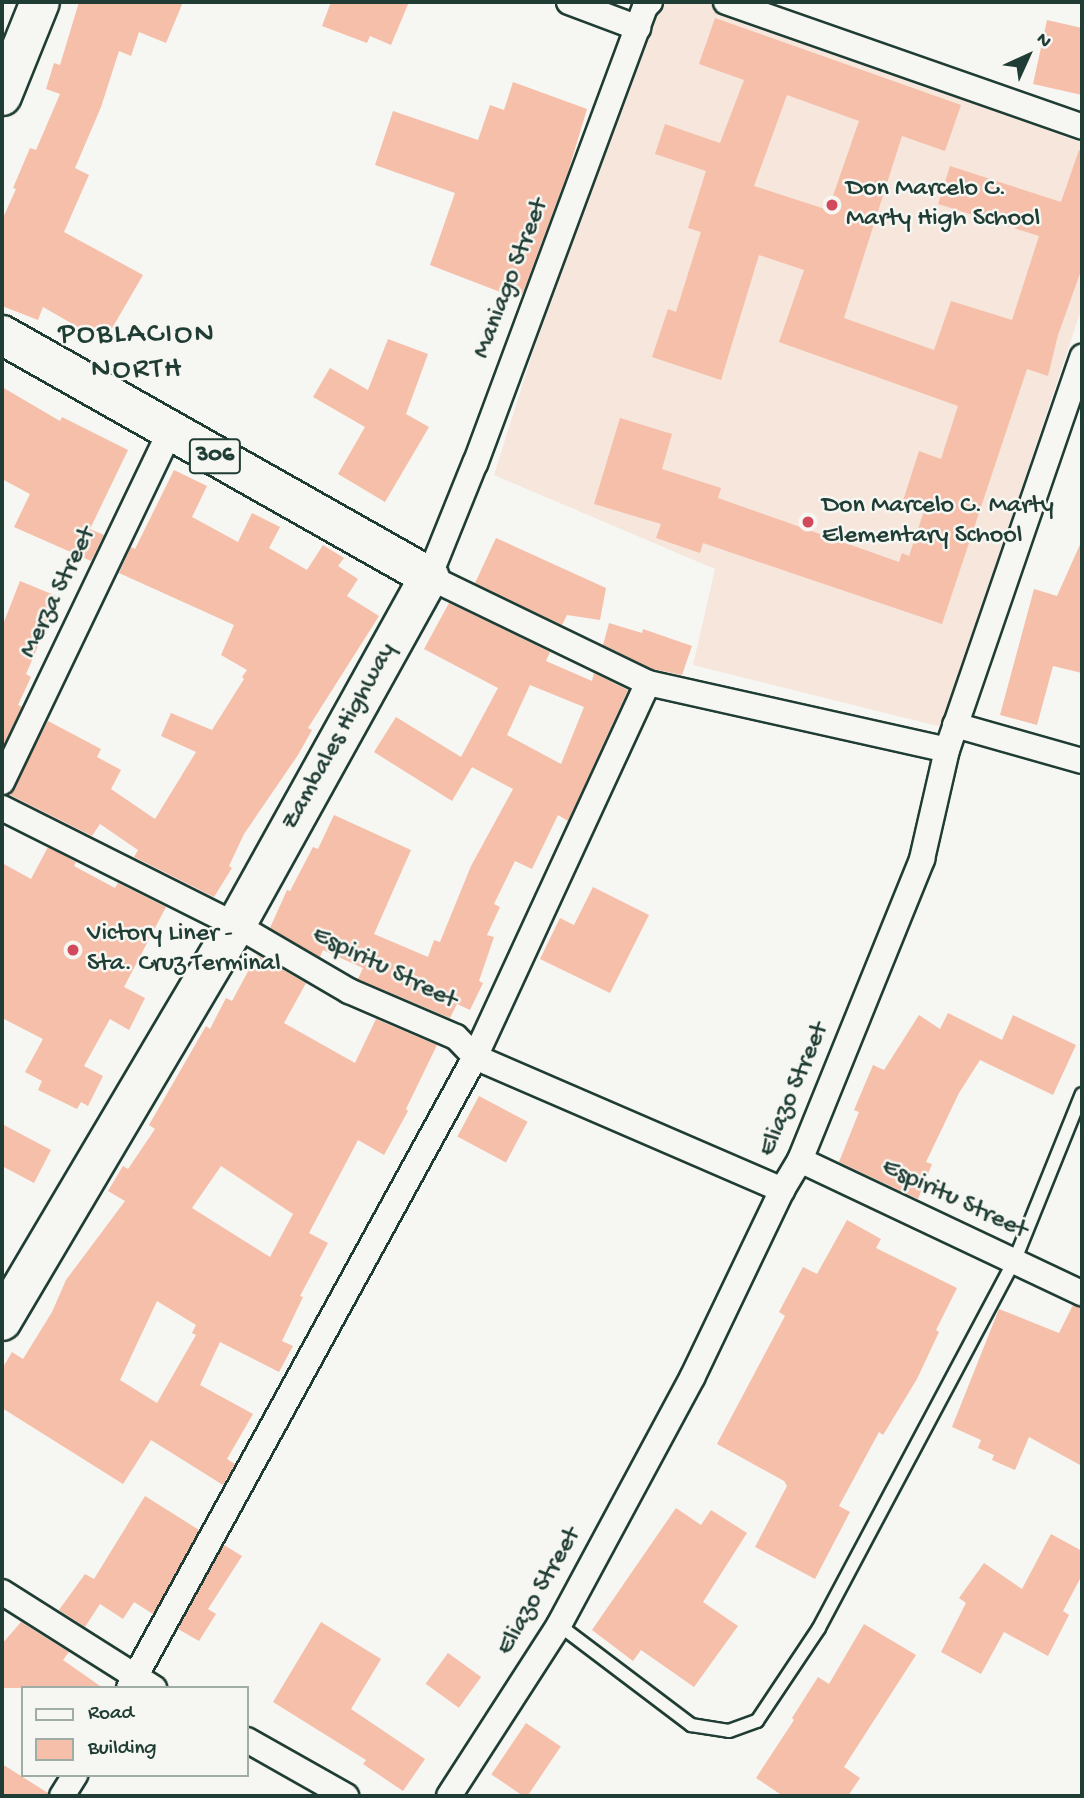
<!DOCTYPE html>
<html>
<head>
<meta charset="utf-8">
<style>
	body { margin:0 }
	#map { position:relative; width:1084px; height:1798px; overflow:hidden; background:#f6f6f2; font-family:"Gochi Hand",sans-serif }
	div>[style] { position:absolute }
	.built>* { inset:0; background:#f6e6dc }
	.building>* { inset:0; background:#f6bfaa; transform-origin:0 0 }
	.roads { filter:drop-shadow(2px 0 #1f3d34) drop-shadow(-2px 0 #1f3d34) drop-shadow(0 2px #1f3d34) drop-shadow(0 -2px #1f3d34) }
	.service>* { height:12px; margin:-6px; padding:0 6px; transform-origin:6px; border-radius:6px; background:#f6f6f2 }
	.minor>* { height:24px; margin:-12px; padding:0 12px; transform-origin:12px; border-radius:12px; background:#f6f6f2 }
	.primary>* { height:38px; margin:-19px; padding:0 19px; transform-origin:19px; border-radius:19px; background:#f6f6f2 }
	.dots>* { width:19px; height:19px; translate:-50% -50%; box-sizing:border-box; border:4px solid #f6f6f2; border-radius:50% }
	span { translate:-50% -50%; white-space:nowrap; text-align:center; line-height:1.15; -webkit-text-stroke:5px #f6f6f2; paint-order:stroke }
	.shield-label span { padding:2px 5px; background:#f6f6f2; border:2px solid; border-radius:5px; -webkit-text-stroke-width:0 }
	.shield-label { font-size:24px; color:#1f3d34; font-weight:700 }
	.poi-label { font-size:26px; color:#1f3d34 }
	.left { translate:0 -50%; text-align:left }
	.street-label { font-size:26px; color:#1f3d34 }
	.quarter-label { font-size:30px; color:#1f3d34; letter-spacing:2px }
	.frame { position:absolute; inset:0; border:4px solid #1f3d34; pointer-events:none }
	.legend { position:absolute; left:21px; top:1686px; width:228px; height:91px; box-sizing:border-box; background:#f6f6f2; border:2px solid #a0aca6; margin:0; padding:9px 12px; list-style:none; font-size:21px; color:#1f3d34 }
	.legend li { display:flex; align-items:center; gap:14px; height:35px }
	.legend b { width:35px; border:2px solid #a0aca6 }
	.north { position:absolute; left:993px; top:21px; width:70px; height:70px; -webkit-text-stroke:5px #f6f6f2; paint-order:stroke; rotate:45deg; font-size:19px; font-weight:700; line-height:28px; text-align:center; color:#1f3d34 }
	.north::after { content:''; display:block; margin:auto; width:24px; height:32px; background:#1f3d34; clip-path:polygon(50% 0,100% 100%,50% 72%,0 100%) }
</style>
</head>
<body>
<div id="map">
	<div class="built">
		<div style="clip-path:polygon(658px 2px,704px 2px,1082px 143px,1082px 307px,942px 727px,693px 665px,715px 569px,494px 475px,560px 266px)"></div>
	</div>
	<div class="building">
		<div style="clip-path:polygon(79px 2px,183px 2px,166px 43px,139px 32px,131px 56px,119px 51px,101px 107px,75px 168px,89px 175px,64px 232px,143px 275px,104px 342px,43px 307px,38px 320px,2px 306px,2px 220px,16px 189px,13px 188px,30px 148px,36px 150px,60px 94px,46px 89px,54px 63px,60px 65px)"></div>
		<div style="clip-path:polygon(331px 2px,409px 2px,391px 45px,370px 36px,367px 43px,322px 26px)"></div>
		<div style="clip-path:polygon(evenodd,715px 18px,961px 105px,945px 151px,902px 136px,844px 318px,934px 350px,951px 301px,1012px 320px,1039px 236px,938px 204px,950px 166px,1061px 202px,1079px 150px,1082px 151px,1082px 268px,1058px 335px,1048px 376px,1027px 369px,942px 624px,703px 543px,700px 553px,656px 538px,661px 524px,594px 504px,620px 418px,672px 434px,662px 469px,721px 488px,718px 498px,899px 562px,902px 553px,909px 556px,924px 511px,902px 504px,919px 451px,941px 459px,958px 406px,779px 342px,804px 270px,759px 255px,721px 380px,652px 357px,668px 309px,676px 312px,701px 232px,688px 228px,706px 171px,655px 154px,665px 124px,720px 143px,744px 80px,699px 64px,715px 18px,787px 95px,859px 121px,828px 210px,754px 186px,787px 95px)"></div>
		<div style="clip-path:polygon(1047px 20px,1082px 28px,1082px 95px,1033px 84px)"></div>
		<div style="clip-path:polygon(513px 82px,587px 109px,568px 172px,522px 295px,510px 290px,508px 295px,430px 265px,455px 193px,375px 165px,393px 111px,478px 140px,490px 105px,504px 110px)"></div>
		<div style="clip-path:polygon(388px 339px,428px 354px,406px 414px,429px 427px,385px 502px,338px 474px,365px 427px,313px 397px,330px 368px,368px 390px)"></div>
		<div style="clip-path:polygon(2px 387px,60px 421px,62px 417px,128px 450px,90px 529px,104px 535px,91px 561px,14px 527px,30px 494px,2px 479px)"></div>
		<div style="clip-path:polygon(174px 470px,207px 486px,192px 517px,238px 542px,252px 513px,280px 527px,269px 548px,307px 570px,323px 545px,344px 558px,338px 566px,358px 579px,347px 596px,379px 616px,308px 728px,312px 730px,298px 755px,244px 834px,229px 866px,232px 868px,214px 897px,134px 857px,138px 850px,100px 824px,92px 836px,10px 795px,48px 721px,101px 749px,97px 757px,121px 770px,111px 789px,155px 819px,196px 752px,161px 736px,171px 713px,212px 730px,244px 679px,242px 677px,247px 670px,221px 655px,234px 625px,119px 573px,131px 547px,135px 549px)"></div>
		<div style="clip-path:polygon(496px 538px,606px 588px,600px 620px,567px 615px,562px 625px,475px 583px)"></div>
		<div style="clip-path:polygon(1082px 540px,1082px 673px,1053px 666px,1037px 725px,1000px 715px,1034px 589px,1057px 596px)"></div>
		<div style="clip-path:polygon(20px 581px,59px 597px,26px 674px,31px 677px,18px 705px,22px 707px,2px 748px,2px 627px)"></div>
		<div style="clip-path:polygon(evenodd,449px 603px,550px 652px,546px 661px,592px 681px,594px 673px,628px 690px,568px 821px,558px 815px,532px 869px,515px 861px,494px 904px,500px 907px,487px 935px,494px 937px,479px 981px,483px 983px,470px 1010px,457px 1004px,450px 1018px,358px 979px,363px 968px,323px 950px,320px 957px,270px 928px,287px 890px,290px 891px,313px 847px,318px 849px,334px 815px,411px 850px,374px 934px,428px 957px,434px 940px,440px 942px,471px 866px,513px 789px,472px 767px,452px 801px,374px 752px,396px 717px,461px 757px,498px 688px,424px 649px,449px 603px,530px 685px,584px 707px,561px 764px,507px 735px,530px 685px)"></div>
		<div style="clip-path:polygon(609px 623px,642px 633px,643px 629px,692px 646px,682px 675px,653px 669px,603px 645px)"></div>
		<div style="clip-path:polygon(48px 847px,76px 862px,74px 866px,115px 888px,118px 883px,166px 907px,124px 987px,145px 998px,129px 1030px,110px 1019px,84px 1066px,103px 1076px,88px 1106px,81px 1102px,77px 1109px,38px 1090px,42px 1081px,25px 1072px,43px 1039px,2px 1018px,2px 863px,31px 879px)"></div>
		<div style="clip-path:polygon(593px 887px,649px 915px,610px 993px,540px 959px,560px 918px,574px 925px)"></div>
		<div style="clip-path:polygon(evenodd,257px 955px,306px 983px,284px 1023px,355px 1063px,376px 1019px,437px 1045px,406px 1109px,408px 1111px,384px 1155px,358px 1140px,309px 1233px,328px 1243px,300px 1296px,303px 1297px,282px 1341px,293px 1346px,279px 1372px,220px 1342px,200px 1385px,253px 1414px,227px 1459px,235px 1464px,223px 1485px,151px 1440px,123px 1484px,2px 1408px,2px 1369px,12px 1352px,23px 1359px,52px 1312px,66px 1280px,125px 1201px,108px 1191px,123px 1166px,128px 1169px,155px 1129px,149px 1125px,206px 1026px,210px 1029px,226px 998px,232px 1001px,257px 955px,221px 1166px,293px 1214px,270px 1257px,192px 1208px,221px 1166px,257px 955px,157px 1301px,196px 1325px,192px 1333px,196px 1335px,157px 1403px,120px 1380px,157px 1301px)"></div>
		<div style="clip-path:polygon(948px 1013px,1002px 1040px,1013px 1015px,1076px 1045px,1053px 1095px,980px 1060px,959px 1093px,926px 1162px,932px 1164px,918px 1199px,839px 1162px,859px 1112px,854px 1110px,873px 1065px,884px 1070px,919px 1015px,940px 1029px)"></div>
		<div style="left:479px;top:1096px;width:55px;height:46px;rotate:28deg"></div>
		<div style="clip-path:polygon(2px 1124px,51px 1150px,34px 1183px,2px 1166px)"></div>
		<div style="clip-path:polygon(847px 1220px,881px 1239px,876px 1248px,957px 1288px,936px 1330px,939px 1332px,917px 1379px,883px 1435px,879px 1432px,839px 1506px,850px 1512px,815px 1579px,755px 1547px,787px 1486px,784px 1481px,717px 1444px,785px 1316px,779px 1312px,803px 1267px,817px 1274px)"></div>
		<div style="clip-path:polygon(1073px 1305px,1082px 1308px,1082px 1466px,1029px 1437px,1015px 1470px,992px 1460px,994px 1455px,978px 1448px,981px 1440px,952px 1427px,999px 1309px,1059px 1333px)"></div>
		<div style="clip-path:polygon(145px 1496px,199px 1530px,153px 1614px,134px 1602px,123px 1619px,100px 1604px,85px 1627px,59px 1610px,85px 1574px,94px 1579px)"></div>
		<div style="clip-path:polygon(676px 1508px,701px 1525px,711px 1510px,747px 1533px,703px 1602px,738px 1626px,694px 1687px,641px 1650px,633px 1661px,592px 1630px)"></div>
		<div style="clip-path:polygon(1051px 1534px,1082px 1551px,1082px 1575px,1063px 1611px,1069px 1615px,1048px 1656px,1004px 1632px,981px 1674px,941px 1652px,966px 1603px,959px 1598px,984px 1563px,1022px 1589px)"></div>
		<div style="clip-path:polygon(224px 1545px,242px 1556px,208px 1609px,216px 1614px,199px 1641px,178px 1629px)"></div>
		<div style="clip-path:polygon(21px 1622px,69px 1652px,63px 1660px,103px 1688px,2px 1688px,2px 1644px)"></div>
		<div style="clip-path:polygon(321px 1622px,381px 1659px,351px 1709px,425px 1759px,403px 1791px,363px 1764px,366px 1760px,273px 1702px)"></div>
		<div style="clip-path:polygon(864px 1624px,916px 1655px,844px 1767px,860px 1778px,848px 1796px,783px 1796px,756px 1778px,794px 1720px,792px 1718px,818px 1677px,829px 1684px)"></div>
		<div style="left:448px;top:1653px;width:41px;height:38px;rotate:36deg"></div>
		<div style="left:526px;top:1723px;width:42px;height:62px;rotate:34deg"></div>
		<div style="clip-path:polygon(2px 1764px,48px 1793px,47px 1796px,2px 1796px)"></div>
	</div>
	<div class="roads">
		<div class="service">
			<div style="left:559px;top:1625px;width:166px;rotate:37.1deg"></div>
			<div style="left:691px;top:1725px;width:38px;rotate:9deg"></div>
			<div style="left:729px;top:1731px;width:30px;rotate:-20deg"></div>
			<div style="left:757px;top:1721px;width:112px;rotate:-56.3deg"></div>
			<div style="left:819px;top:1628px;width:415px;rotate:-62deg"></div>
			<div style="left:1014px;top:1262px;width:181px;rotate:-68deg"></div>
		</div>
		<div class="minor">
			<div style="left:569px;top:2px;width:74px;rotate:20.6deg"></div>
			<div style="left:650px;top:2px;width:7px;rotate:135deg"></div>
			<div style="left:645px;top:7px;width:487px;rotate:110.4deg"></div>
			<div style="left:475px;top:463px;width:123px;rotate:112deg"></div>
			<div style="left:429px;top:577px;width:243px;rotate:25.8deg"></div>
			<div style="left:648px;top:683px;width:306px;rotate:12.6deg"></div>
			<div style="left:726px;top:2px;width:377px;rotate:19.3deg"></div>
			<div style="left:955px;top:725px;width:132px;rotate:15.8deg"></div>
			<div style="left:2px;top:782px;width:390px;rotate:-64.4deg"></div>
			<div style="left:2px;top:808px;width:262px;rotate:26.6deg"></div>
			<div style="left:236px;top:925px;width:131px;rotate:30.3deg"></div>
			<div style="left:349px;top:991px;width:116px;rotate:23.3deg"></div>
			<div style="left:456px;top:1037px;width:28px;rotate:46deg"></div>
			<div style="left:475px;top:1057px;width:335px;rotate:23.4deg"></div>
			<div style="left:800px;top:1160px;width:312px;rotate:25.3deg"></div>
			<div style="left:2px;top:1592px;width:180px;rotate:32.3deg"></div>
			<div style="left:129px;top:1688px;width:720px;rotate:-61.26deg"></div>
			<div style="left:475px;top:1057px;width:412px;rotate:-65.2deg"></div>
			<div style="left:247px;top:1740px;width:114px;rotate:29.5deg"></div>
			<div style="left:62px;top:1796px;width:25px;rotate:-58deg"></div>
			<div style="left:449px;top:1796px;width:203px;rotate:-57.2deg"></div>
			<div style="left:559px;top:1625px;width:281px;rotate:-61.7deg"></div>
			<div style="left:692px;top:1378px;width:208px;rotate:-64.4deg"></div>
			<div style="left:782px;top:1190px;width:35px;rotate:-59deg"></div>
			<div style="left:800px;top:1160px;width:325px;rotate:-67.9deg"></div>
			<div style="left:922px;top:859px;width:112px;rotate:-77.1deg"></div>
			<div style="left:947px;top:750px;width:416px;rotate:-71deg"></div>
		</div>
		<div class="primary">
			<div style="left:2px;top:96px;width:101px;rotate:-68deg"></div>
			<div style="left:2px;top:335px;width:491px;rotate:29.5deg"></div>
			<div style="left:429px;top:577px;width:398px;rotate:119deg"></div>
			<div style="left:236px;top:925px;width:460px;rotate:120.6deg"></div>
		</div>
	</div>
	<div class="dots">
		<div style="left:832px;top:205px;background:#d1495b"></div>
		<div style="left:808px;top:522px;background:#d1495b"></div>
		<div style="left:73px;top:950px;background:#d1495b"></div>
	</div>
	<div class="shield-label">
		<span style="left:215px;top:456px">306</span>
	</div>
	<div class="poi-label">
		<span class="left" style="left:846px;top:205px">Don Marcelo C.<br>Marty High School</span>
		<span class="left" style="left:822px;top:522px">Don Marcelo C. Marty<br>Elementary School</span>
		<span class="left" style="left:87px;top:950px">Victory Liner -<br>Sta. Cruz Terminal</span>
	</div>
	<div class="street-label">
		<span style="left:512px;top:279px;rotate:-69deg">Maniago Street</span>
		<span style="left:59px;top:593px;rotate:-64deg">Merza Street</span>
		<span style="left:340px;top:737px;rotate:-61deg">Zambales Highway</span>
		<span style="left:384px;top:969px;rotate:26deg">Espiritu Street</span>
		<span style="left:795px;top:1090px;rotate:-67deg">Eliazo Street</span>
		<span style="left:954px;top:1200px;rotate:25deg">Espiritu Street</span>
		<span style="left:540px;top:1592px;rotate:-60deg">Eliazo Street</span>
	</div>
	<div class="quarter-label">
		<span style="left:137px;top:353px">POBLACION<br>NORTH</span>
	</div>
	<div class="frame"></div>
	<ul class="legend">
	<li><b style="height:9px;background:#f6f6f2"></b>Road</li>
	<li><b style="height:19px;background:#f6bfaa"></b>Building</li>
	</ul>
	<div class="north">N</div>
</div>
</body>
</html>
